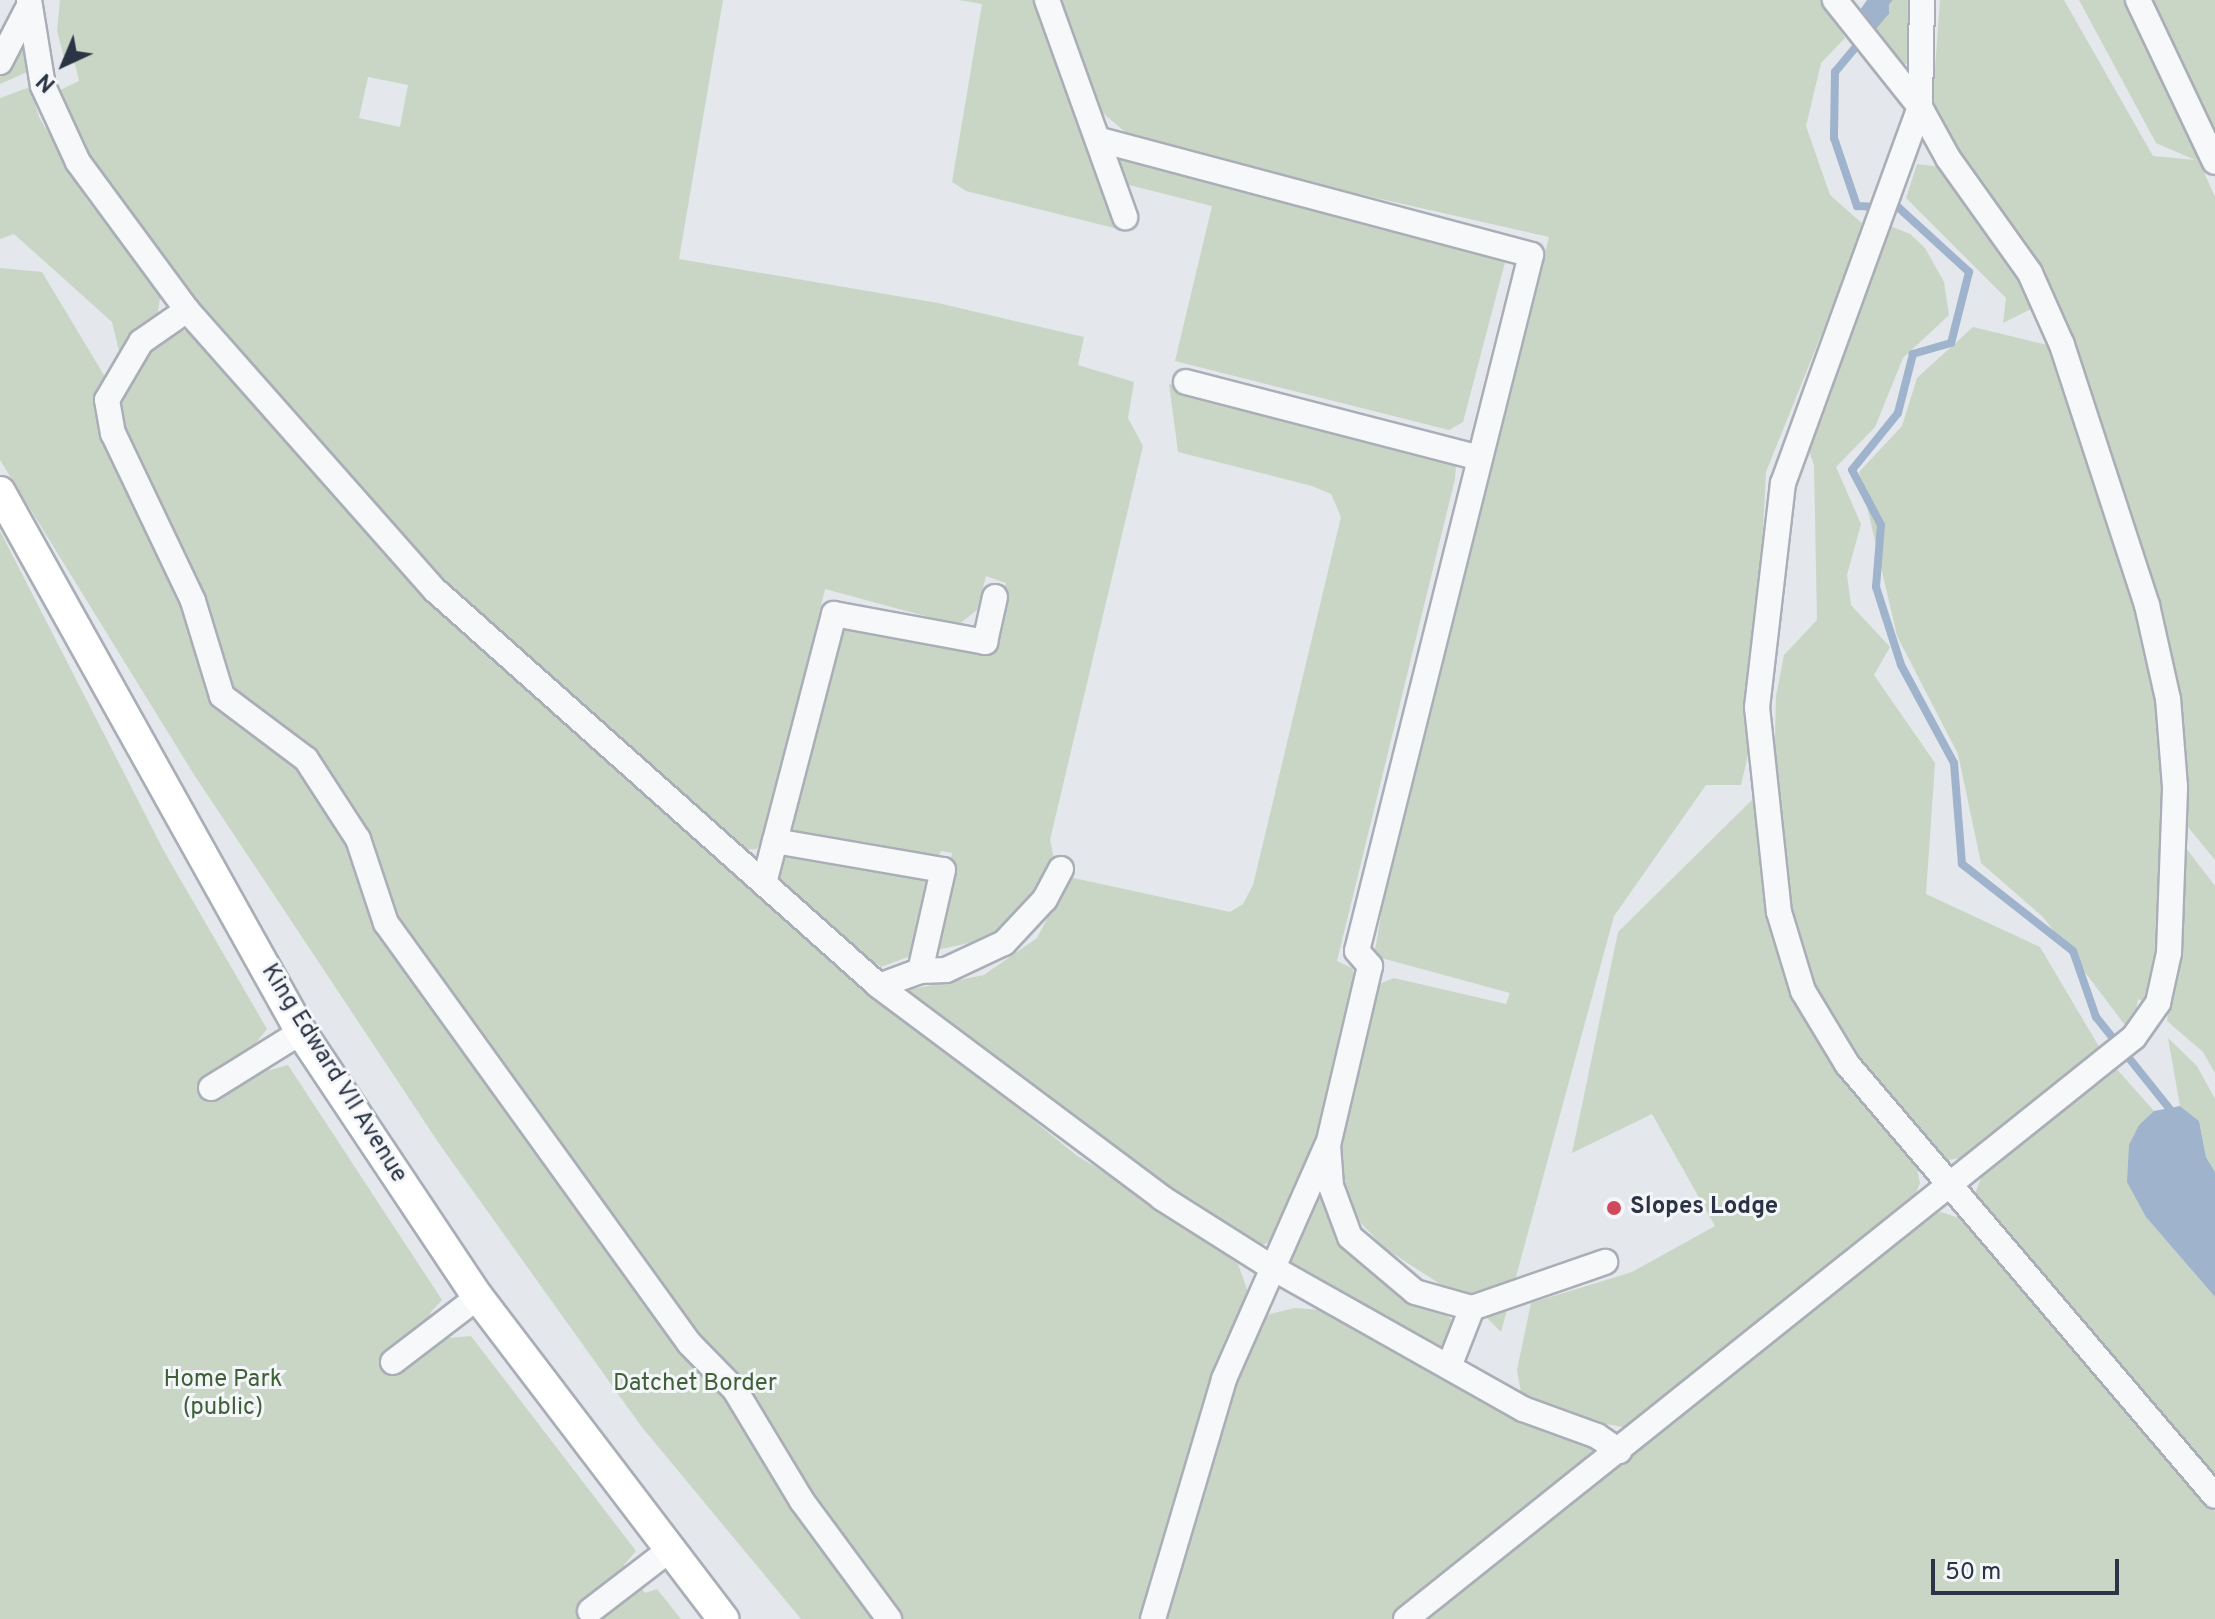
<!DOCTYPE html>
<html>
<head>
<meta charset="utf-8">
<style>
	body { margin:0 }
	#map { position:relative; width:2215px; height:1619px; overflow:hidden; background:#e4e7ec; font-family:Overpass,sans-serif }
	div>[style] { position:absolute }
	.green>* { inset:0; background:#c9d6c5 }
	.water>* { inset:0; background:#9fb4cc }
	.stream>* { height:8px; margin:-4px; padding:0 4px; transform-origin:4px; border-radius:4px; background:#9fb4cc }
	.roads { filter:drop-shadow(2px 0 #a9aeb7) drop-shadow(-2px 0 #a9aeb7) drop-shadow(0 2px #a9aeb7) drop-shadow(0 -2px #a9aeb7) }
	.minor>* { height:24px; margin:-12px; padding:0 12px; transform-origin:12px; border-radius:12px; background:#f7f8fa }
	.major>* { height:30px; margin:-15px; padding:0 15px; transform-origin:15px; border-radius:15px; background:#fff }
	.dots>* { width:22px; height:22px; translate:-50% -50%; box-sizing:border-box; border:4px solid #f4f6f9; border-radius:50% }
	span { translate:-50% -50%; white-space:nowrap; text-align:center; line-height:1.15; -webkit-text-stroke:6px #f4f6f9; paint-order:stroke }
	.street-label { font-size:24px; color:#2b3445 }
	.poi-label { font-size:24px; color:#2b3445; font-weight:700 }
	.left { translate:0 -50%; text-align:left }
	.park-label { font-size:24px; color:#3f6138 }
	.north { position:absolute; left:24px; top:24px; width:80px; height:80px; -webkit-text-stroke:6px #f4f6f9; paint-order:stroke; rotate:224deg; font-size:22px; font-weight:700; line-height:32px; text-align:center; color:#2b3445 }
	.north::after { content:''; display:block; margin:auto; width:28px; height:36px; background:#2b3445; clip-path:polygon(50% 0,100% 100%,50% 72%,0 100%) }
	.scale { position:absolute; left:1931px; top:1559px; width:188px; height:36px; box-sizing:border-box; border:4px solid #2b3445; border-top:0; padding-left:10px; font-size:24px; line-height:28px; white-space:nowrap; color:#2b3445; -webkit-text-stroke:6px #f4f6f9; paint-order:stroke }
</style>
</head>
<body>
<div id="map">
	<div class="green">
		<div style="clip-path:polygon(evenodd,60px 0,723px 0,679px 259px,938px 303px,1084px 337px,1078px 365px,1134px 382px,1128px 418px,1143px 446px,1050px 840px,1055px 863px,1005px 925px,978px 941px,932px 951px,952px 853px,941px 851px,936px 863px,797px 836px,786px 819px,839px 623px,990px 651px,1006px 583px,986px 576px,977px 610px,958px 625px,825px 589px,768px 825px,757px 849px,741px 850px,607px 735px,477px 611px,342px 476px,177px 289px,53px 103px,60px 90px,79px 81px,75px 64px,65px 61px,57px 31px,60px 0,368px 77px,408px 85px,400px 127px,359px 118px,368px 77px)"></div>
		<div style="clip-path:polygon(959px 0,1042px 0,1114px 228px,966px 191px,952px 182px,982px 4px)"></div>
		<div style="clip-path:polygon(1060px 0,1822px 0,1845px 38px,1821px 63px,1806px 126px,1830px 195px,1865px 226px,1766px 472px,1752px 738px,1741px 785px,1706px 785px,1614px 916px,1501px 1332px,1477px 1308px,1383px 1247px,1360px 1222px,1342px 1190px,1338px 1148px,1372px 992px,1379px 984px,1394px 978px,1506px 1004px,1510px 993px,1374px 956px,1386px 886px,1549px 237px,1252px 170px,1129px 135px,1099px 110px)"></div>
		<div style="clip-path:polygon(1893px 0,1917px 0,1909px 63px,1896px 66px,1865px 31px)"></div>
		<div style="clip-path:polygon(1940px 0,2064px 0,2153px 156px,2195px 160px,2156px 143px,2079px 0,2127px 0,2215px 197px,2215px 860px,2184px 822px,2179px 722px,2066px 329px,1939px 129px,1933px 96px)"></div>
		<div style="clip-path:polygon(2147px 0,2215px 0,2215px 143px)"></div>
		<div style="clip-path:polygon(23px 41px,27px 72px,0 84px,0 72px)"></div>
		<div style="clip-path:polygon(30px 87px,39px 117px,87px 200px,161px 291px,158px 312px,119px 351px,112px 322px,14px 234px,0 239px,0 98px)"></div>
		<div style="clip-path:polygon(1120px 155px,1508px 251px,1463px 422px,1449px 430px,1175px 361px,1212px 206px,1125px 184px,1113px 161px)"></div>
		<div style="clip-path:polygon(1917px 164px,1941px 167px,1973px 203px,2037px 306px,2003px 323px,2006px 298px,1906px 198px)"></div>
		<div style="clip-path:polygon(1890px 226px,1910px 234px,1925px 248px,1944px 282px,1949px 315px,1903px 358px,1875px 427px,1836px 467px,1861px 524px,1847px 575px,1851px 605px,1890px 647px,1874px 675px,1935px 763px,1926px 894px,2040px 947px,2101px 1050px,1961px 1158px,1948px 1160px,1935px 1154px,1860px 1069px,1820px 1010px,1785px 909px,1773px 814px,1776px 696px,1784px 655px,1817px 620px,1814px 465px,1805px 440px)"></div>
		<div style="clip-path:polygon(0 268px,42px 272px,113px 390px,165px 330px,189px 331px,399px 558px,591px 746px,983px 1080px,1076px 1155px,1189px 1224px,1238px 1264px,1249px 1295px,1140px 1619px,801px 1619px,641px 1426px,440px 1145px,193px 773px,0 460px)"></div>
		<div style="clip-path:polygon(1973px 327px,2052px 346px,2155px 662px,2167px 761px,2165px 937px,2149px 1004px,2138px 999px,2134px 1026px,2128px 1029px,2043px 917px,1981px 863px,1958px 754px,1897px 636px,1859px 472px,1902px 426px,1917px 378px)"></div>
		<div style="clip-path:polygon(1169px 384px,1457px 453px,1455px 479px,1337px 961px,1352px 968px,1357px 985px,1320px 1143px,1270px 1242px,1251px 1249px,917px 1004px,907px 990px,984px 975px,1037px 938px,1069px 877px,1230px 912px,1243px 904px,1253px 885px,1341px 517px,1331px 494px,1312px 486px,1178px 452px)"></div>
		<div style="clip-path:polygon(0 531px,165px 853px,267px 1029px,255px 1044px,270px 1070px,288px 1065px,442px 1300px,430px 1313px,448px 1338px,471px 1336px,636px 1551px,624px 1565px,645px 1593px,657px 1589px,681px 1619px,0 1619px)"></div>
		<div style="clip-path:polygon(1758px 794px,1781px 956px,1916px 1163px,1920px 1183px,1911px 1205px,1628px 1428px,1551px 1414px,1522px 1398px,1517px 1370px,1531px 1303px,1632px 1272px,1715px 1226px,1652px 1114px,1572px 1153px,1618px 932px)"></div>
		<div style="clip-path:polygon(797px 847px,923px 876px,930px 889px,916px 954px,881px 967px,781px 891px,775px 872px,780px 856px)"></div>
		<div style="clip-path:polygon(2186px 848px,2215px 886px,2215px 1073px,2203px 1052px,2167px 1021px)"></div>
		<div style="clip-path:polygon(2168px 1038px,2197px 1066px,2215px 1099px,2215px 1172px,2206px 1157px,2199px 1121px,2180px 1106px)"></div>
		<div style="clip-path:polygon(2114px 1066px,2154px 1111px,2139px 1125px,2146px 1217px,2215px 1297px,2215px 1483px,1972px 1202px,1985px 1167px)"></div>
		<div style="clip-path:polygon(1321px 1182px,1338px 1214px,1453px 1321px,1450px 1347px,1434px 1355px,1288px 1270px,1293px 1240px)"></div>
		<div style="clip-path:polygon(1941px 1212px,1965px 1220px,2215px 1512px,2215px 1619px,1417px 1619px,1925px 1217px)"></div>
		<div style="clip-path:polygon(1295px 1308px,1322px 1310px,1593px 1449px,1593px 1465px,1398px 1619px,1163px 1619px,1247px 1337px,1270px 1314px)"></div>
	</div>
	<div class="water">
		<div style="clip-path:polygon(1867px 0,1893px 0,1865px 31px,1855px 17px)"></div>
		<div style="clip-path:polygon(2180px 1106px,2199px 1121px,2206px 1157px,2215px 1172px,2215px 1297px,2146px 1217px,2127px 1182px,2129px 1145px,2139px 1125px,2154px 1111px)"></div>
	</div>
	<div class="stream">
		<div style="left:1885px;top:0;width:12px;rotate:90deg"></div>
		<div style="left:1885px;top:12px;width:78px;rotate:129.8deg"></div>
		<div style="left:1835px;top:72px;width:66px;rotate:90.9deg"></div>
		<div style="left:1834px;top:138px;width:72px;rotate:71.3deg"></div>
		<div style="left:1857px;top:206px;width:42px;rotate:2.7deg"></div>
		<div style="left:1899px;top:208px;width:95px;rotate:42.4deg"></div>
		<div style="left:1969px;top:272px;width:73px;rotate:104.2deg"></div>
		<div style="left:1951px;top:343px;width:40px;rotate:164deg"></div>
		<div style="left:1913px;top:354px;width:61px;rotate:104.3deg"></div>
		<div style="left:1898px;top:413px;width:73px;rotate:128.9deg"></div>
		<div style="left:1852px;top:470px;width:62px;rotate:62.2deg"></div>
		<div style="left:1881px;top:525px;width:62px;rotate:94.6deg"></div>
		<div style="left:1876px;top:587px;width:82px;rotate:72.2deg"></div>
		<div style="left:1901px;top:665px;width:111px;rotate:61.6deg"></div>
		<div style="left:1954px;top:763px;width:101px;rotate:85.5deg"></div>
		<div style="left:1962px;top:864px;width:141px;rotate:38.1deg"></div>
		<div style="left:2073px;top:951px;width:70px;rotate:70.8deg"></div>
		<div style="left:2096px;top:1017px;width:117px;rotate:51.3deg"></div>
	</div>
	<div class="roads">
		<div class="minor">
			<div style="left:29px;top:0;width:87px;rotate:80.8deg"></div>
			<div style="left:43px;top:86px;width:84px;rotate:65.3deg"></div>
			<div style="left:78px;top:162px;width:184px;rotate:53.6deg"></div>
			<div style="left:187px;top:310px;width:375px;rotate:48.5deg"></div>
			<div style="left:436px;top:591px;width:594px;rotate:41.72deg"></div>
			<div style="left:879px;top:986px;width:354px;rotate:36.8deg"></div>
			<div style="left:1162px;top:1198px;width:129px;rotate:32.3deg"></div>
			<div style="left:1271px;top:1267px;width:289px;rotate:29.4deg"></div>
			<div style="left:1523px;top:1409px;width:79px;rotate:20deg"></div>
			<div style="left:1597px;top:1436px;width:27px;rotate:34deg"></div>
			<div style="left:1047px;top:0;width:231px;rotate:70.2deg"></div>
			<div style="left:1922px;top:0;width:107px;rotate:91.1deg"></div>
			<div style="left:1920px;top:107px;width:400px;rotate:110deg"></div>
			<div style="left:1783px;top:483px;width:226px;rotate:96.6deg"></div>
			<div style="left:1757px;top:707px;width:206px;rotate:83.9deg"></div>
			<div style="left:1779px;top:912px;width:83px;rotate:73.1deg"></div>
			<div style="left:1803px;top:991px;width:85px;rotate:58.9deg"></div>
			<div style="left:1847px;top:1064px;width:567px;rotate:49.57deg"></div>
			<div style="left:2138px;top:0;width:179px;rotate:64.6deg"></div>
			<div style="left:0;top:62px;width:63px;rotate:-62.6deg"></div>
			<div style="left:1100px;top:140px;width:446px;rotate:14.9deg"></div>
			<div style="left:1531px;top:255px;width:717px;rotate:104.04deg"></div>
			<div style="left:1357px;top:951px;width:20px;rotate:49deg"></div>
			<div style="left:1370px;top:966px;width:184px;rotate:103.2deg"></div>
			<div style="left:1328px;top:1145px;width:41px;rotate:85.8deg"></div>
			<div style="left:1331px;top:1186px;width:54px;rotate:69.6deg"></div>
			<div style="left:1350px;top:1237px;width:85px;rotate:40.2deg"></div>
			<div style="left:1415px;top:1292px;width:59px;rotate:15.7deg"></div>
			<div style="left:187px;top:310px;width:56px;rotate:145.2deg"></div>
			<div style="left:141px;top:342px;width:67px;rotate:120.4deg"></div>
			<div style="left:107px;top:400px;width:34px;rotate:80deg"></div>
			<div style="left:113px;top:433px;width:186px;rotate:64.5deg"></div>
			<div style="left:193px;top:601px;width:99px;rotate:73deg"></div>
			<div style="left:222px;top:696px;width:105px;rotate:36.9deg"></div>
			<div style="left:306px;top:759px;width:95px;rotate:57deg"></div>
			<div style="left:358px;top:839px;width:89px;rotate:71.6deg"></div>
			<div style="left:386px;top:923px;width:518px;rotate:54.19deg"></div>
			<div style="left:689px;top:1343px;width:66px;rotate:45.6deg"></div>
			<div style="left:735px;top:1390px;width:130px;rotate:58.9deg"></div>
			<div style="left:802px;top:1501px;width:147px;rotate:53.6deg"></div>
			<div style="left:1186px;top:382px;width:303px;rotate:14.5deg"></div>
			<div style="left:775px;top:841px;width:170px;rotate:9.8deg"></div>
			<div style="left:943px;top:870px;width:104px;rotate:102.8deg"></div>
			<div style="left:764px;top:883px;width:278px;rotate:-75.4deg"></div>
			<div style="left:834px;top:614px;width:154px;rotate:10.5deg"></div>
			<div style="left:985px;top:642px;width:46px;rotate:-77.5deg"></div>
			<div style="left:879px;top:986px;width:44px;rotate:-20.1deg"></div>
			<div style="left:920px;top:971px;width:26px;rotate:-2deg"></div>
			<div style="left:946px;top:970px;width:64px;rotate:-25deg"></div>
			<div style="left:1004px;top:943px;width:60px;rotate:-47deg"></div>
			<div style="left:1045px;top:899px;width:34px;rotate:-62deg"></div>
			<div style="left:211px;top:1088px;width:106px;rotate:-31.9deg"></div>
			<div style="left:393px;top:1362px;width:107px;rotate:-37.4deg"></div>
			<div style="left:1450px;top:1364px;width:60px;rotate:-68.6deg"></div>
			<div style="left:1472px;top:1308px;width:141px;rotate:-19.1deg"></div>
			<div style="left:590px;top:1611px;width:98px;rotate:-37.6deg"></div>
			<div style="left:1153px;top:1619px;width:250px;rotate:-73.5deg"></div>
			<div style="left:1224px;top:1379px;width:255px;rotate:-66.2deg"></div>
			<div style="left:1406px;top:1619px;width:932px;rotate:-38.64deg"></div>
			<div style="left:2134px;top:1037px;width:42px;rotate:-54.8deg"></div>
			<div style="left:2158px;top:1003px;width:51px;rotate:-77.6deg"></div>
			<div style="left:2169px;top:953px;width:166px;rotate:-87.9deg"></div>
			<div style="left:2175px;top:787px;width:88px;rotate:-94.5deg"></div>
			<div style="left:2168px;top:699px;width:96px;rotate:-102.6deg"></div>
			<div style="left:2147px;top:605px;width:274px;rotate:-108.1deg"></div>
			<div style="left:2062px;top:345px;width:79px;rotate:-114deg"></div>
			<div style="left:2030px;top:273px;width:141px;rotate:-125.5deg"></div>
			<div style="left:1948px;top:158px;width:58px;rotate:-118.8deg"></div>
			<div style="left:1920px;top:107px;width:137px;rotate:-128.5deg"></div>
		</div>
		<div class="major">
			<div style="left:0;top:492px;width:618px;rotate:60.86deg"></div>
			<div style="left:301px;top:1032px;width:319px;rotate:56.3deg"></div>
			<div style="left:478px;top:1297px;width:405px;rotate:52.7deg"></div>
		</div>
	</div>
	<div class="dots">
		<div style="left:1614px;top:1208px;background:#d1495b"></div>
	</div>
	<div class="street-label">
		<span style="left:333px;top:1074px;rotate:58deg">King Edward VII Avenue</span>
	</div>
	<div class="poi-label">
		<span class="left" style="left:1630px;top:1208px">Slopes Lodge</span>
	</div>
	<div class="park-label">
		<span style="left:223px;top:1395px">Home Park<br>(public)</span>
		<span style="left:695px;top:1385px">Datchet Border</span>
	</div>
	<div class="north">N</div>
	<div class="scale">50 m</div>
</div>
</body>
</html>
